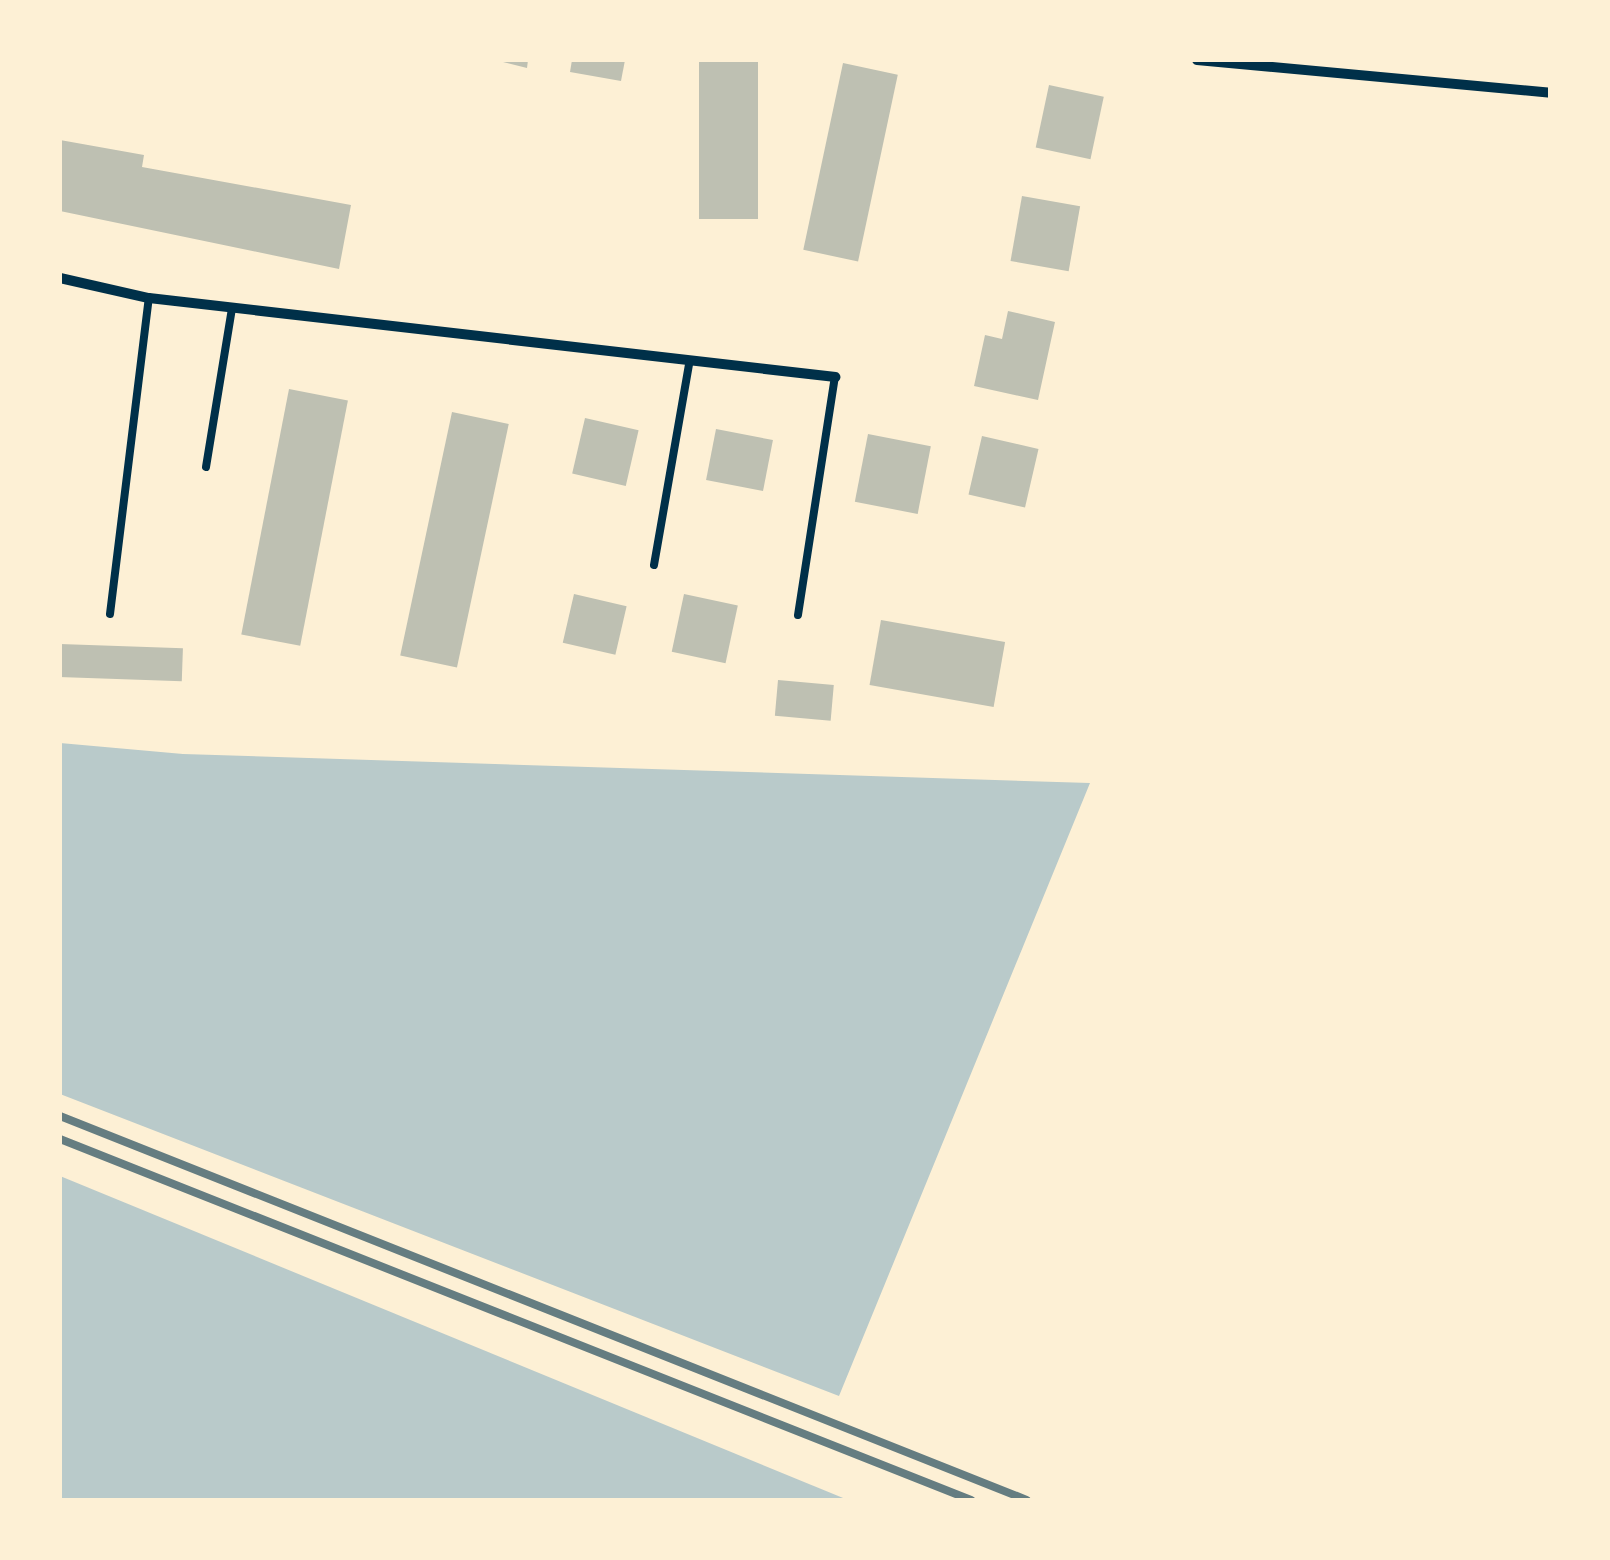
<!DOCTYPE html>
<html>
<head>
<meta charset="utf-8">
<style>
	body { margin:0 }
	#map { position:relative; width:1610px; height:1560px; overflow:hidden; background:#fdf0d5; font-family:"DejaVu Sans",sans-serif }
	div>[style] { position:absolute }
	.green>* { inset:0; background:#b9caca }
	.building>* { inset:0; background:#bec0b2; transform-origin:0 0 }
	.service>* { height:8px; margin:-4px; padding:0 4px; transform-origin:4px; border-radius:4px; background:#003049 }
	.minor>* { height:10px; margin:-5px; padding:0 5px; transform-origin:5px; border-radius:5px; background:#003049 }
	.rail>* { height:8px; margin:-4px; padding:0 4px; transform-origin:4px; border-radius:4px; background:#657d81 }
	span { translate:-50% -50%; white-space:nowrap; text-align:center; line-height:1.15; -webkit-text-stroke:8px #fdf0d5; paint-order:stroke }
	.frame { position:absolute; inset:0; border:62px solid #fdf0d5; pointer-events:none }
</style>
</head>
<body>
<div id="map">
	<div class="green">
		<div style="clip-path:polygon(60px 743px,183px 754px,1090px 783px,839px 1396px,60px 1094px)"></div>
		<div style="clip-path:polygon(60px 1176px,848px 1500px,60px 1500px)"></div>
	</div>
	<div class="building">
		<div style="clip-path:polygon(495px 60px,528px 60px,527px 68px)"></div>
		<div style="clip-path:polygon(572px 60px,625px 60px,621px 81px,570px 72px)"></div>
		<div style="left:699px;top:60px;width:59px;height:159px"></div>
		<div style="left:843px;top:63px;width:56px;height:191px;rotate:12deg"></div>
		<div style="left:1049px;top:85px;width:56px;height:64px;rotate:12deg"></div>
		<div style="clip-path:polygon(60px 140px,144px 155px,142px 167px,351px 205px,339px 269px,60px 211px)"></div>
		<div style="left:1022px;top:196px;width:59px;height:66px;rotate:10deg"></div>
		<div style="clip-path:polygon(1008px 311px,1055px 322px,1038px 400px,974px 386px,985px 335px,1002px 339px)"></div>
		<div style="left:289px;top:389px;width:60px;height:250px;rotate:11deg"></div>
		<div style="left:452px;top:412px;width:58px;height:249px;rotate:12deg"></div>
		<div style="left:585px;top:418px;width:55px;height:57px;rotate:13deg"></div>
		<div style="left:716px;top:429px;width:58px;height:52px;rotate:11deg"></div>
		<div style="left:868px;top:434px;width:64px;height:69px;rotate:11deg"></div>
		<div style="left:982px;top:436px;width:58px;height:60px;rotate:13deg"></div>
		<div style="left:574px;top:594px;width:54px;height:50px;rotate:13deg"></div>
		<div style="left:684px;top:594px;width:55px;height:59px;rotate:12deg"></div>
		<div style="left:881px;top:620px;width:126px;height:66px;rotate:10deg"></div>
		<div style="left:60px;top:644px;width:123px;height:33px;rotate:2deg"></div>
		<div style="left:778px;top:680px;width:56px;height:36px;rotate:5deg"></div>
	</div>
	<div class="service">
		<div style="left:206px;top:467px;width:161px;rotate:-80.7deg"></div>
		<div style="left:654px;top:565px;width:204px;rotate:-80.1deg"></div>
		<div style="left:110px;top:614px;width:318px;rotate:-83deg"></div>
		<div style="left:798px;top:615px;width:241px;rotate:-81.2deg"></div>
	</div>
	<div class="minor">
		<div style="left:1197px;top:60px;width:355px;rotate:5.3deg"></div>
		<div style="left:60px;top:278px;width:91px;rotate:12.7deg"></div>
		<div style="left:149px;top:298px;width:691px;rotate:6.57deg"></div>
	</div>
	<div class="rail">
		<div style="left:60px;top:1116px;width:1040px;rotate:21.66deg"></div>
		<div style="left:60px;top:1139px;width:980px;rotate:21.62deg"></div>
	</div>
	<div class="frame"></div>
</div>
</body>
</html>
